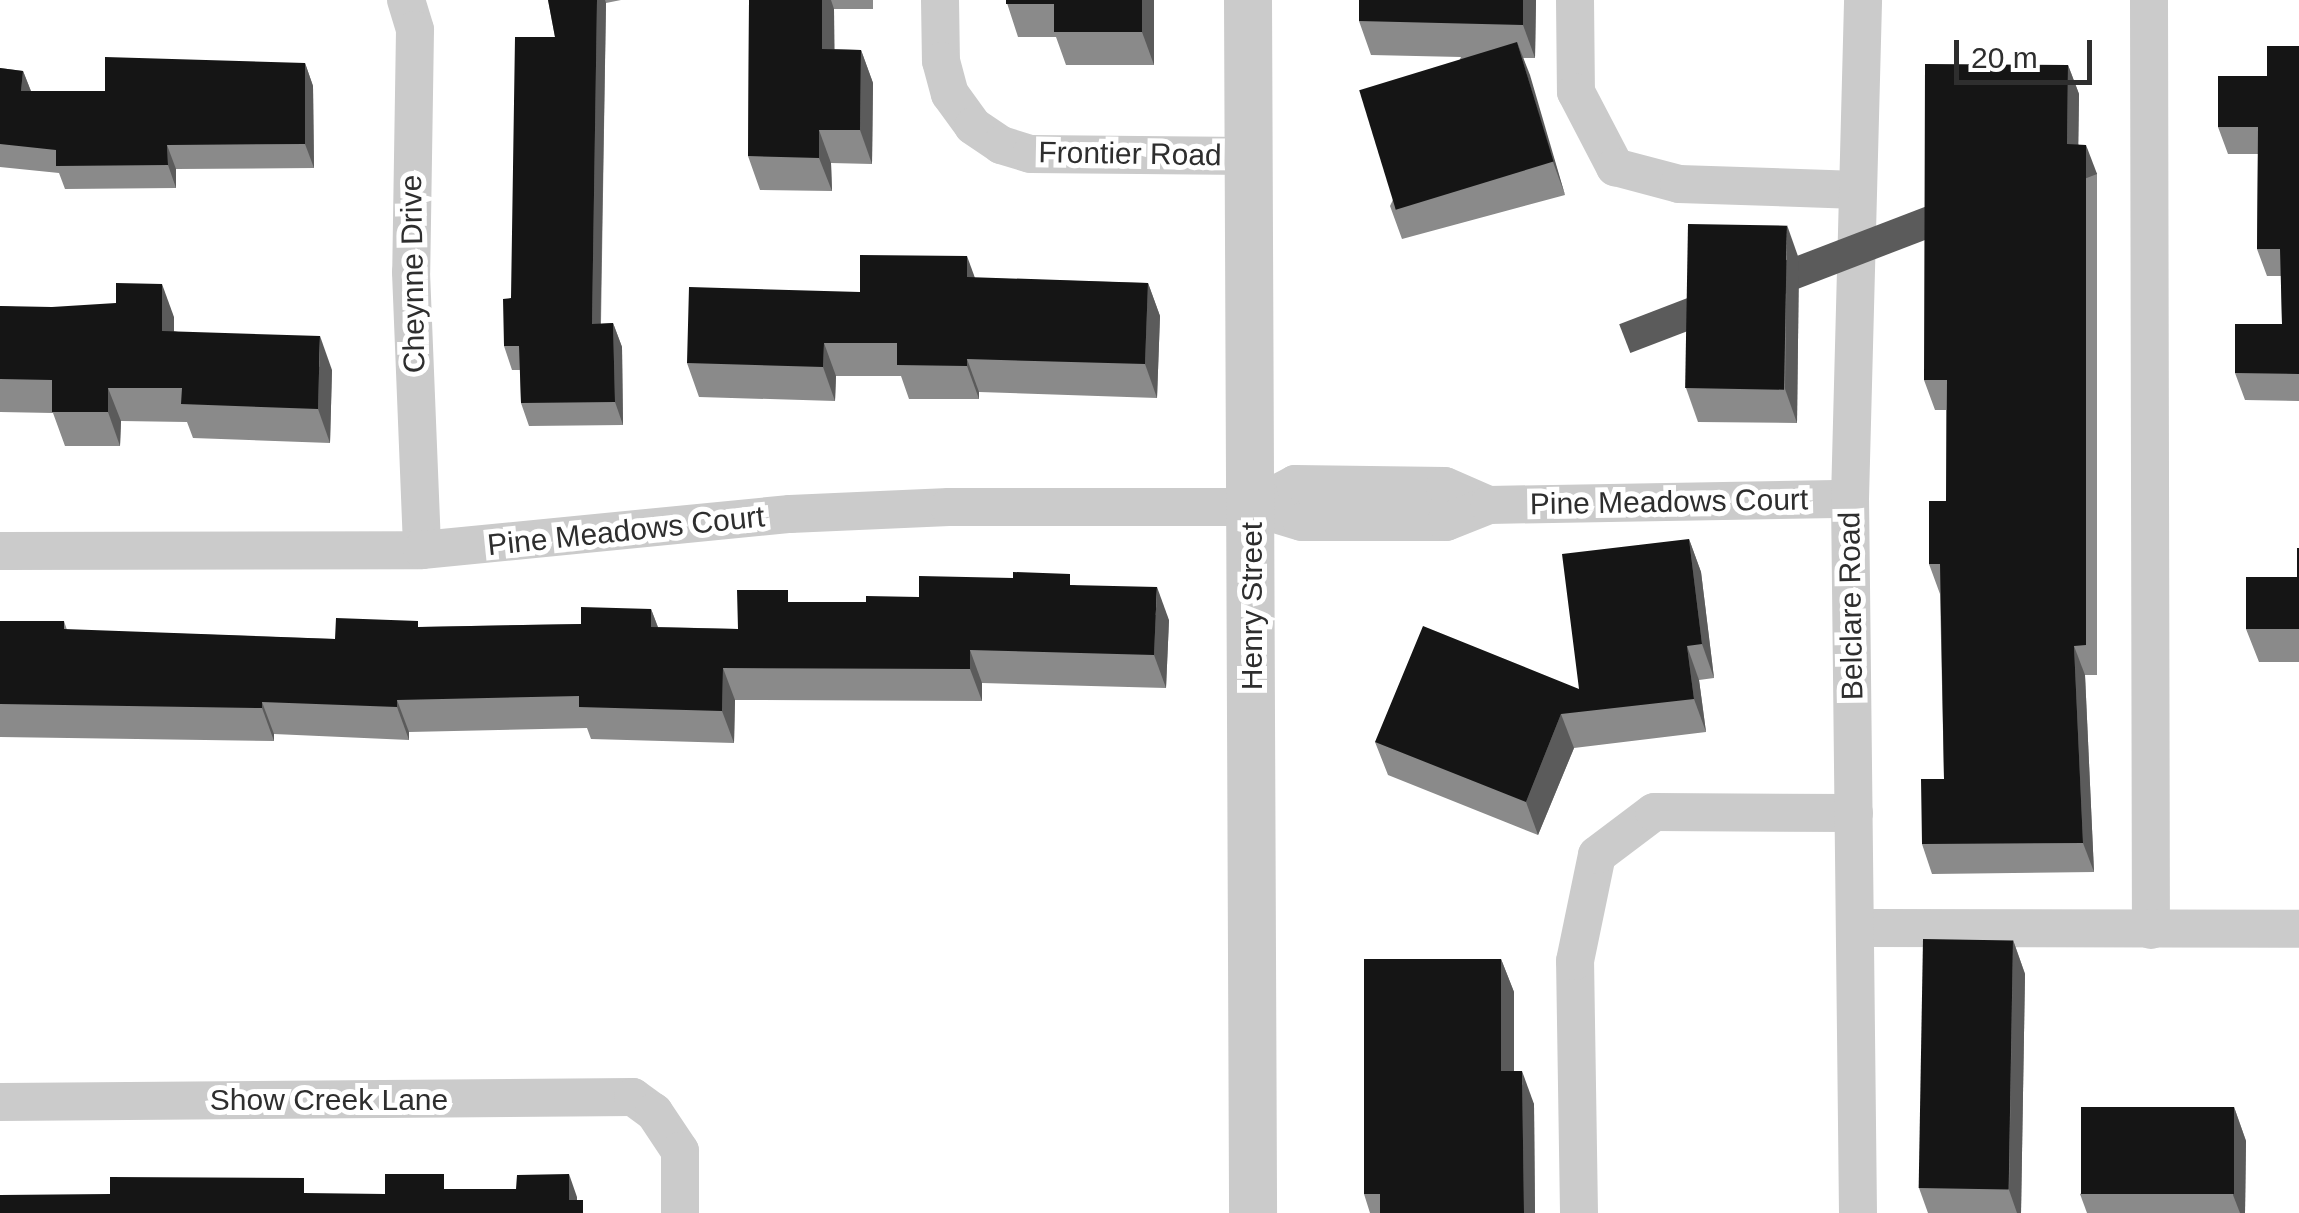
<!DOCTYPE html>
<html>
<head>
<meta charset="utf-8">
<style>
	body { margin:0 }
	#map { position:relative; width:2299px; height:1213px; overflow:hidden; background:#fff; font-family:Arial,sans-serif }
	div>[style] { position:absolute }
	.minor>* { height:38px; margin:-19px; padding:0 19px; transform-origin:19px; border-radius:19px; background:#cbcbcb }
	.tertiary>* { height:48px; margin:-24px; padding:0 24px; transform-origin:24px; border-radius:24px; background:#cbcbcb }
	.wall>* { inset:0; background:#8a8a8a }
	.shaded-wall>* { inset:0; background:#5b5b5b; transform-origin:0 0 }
	.building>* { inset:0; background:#151515; transform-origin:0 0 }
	span { translate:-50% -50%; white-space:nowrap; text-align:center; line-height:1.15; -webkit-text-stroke:10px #fff; paint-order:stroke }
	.street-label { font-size:30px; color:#2e2e2e }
	.scale { position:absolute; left:1954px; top:40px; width:138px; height:45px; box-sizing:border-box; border:5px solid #2e2e2e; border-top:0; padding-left:12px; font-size:30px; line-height:35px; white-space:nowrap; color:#2e2e2e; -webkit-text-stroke:8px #fff; paint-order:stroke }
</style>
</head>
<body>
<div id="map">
	<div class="minor">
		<div style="left:406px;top:0;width:31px;rotate:73deg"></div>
		<div style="left:415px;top:30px;width:242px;rotate:90.9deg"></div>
		<div style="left:411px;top:272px;width:278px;rotate:87.7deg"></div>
		<div style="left:940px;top:0;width:61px;rotate:89.1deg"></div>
		<div style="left:941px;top:61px;width:34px;rotate:75deg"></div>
		<div style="left:950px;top:94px;width:39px;rotate:54deg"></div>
		<div style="left:973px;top:126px;width:34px;rotate:34deg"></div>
		<div style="left:1001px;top:145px;width:31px;rotate:17deg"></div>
		<div style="left:1031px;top:154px;width:217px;rotate:0.5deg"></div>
		<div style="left:1575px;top:0;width:92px;rotate:89.4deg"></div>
		<div style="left:1576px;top:92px;width:85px;rotate:62.5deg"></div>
		<div style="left:1615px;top:167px;width:66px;rotate:14.9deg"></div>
		<div style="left:1679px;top:184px;width:179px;rotate:1.9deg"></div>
		<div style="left:2149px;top:0;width:930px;rotate:89.88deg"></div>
		<div style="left:1252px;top:507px;width:49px;rotate:-28.1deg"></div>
		<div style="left:1295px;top:484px;width:150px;rotate:0.8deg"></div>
		<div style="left:1445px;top:486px;width:48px;rotate:23.4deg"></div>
		<div style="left:0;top:551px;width:422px;rotate:-0.1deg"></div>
		<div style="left:422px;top:550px;width:370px;rotate:-5.6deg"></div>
		<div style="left:790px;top:514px;width:159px;rotate:-2.5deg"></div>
		<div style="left:949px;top:507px;width:303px"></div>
		<div style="left:1252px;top:507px;width:52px;rotate:16.7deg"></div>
		<div style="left:1302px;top:522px;width:144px"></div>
		<div style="left:1446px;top:522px;width:46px;rotate:-21.6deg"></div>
		<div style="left:1489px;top:505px;width:361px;rotate:-1deg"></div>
		<div style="left:1859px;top:928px;width:440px;rotate:0.1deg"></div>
		<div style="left:0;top:1102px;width:633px;rotate:-0.45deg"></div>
		<div style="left:633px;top:1097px;width:26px;rotate:36deg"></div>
		<div style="left:654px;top:1112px;width:47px;rotate:56.3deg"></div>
		<div style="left:680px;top:1151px;width:62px;rotate:90deg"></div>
		<div style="left:1579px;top:1213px;width:252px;rotate:-90.9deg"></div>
		<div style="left:1575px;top:961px;width:108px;rotate:-78.3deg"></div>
		<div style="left:1597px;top:855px;width:71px;rotate:-37deg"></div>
		<div style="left:1654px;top:812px;width:200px;rotate:0.3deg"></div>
		<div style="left:1858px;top:1213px;width:714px;rotate:-90.64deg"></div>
		<div style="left:1850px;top:499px;width:499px;rotate:-88.5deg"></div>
	</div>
	<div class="tertiary">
		<div style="left:1248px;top:0;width:1213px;rotate:89.76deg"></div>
	</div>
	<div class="wall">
		<div style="clip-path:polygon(548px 0,621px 0,606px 3px,601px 324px,613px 323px,622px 347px,623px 425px,529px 426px,521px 403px,520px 370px,512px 370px,504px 346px,555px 37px)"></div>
		<div style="clip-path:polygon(749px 0,873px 0,873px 9px,834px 9px,834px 49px,861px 50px,873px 83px,872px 164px,831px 163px,832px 191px,760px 190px,748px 156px)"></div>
		<div style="clip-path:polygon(1006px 0,1154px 0,1154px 65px,1066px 65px,1056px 37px,1018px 37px)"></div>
		<div style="clip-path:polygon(1359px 0,1536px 0,1535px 58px,1523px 58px,1565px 195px,1402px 239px,1390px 206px,1461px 57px,1371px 55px,1359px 21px)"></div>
		<div style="clip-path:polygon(2299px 46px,2299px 401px,2245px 400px,2235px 373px,2282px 324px,2281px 276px,2267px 276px,2257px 249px,2258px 154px,2228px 154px,2218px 127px,2267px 76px)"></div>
		<div style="clip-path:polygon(305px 63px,313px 86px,314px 168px,176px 169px,176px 188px,65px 189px,59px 173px,0 167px,0 68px,23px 71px,31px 91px,105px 91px)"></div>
		<div style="clip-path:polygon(2068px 65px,2079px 94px,2078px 144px,2097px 174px,2097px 675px,2085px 675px,2094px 872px,1932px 874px,1922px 844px,1944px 779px,1940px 594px,1929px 564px,1946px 501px,1946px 410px,1935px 410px,1924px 380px)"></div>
		<div style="clip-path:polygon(1799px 259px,1797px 423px,1698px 422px,1686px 388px)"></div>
		<div style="clip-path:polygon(975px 278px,1148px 283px,1160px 316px,1157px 398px,979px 392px,979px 399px,909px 399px,901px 376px,836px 376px,835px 401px,699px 397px,687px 363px,860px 292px)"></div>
		<div style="clip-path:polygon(0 306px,174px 317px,174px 331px,332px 370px,330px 443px,193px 438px,187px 422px,121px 421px,120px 446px,65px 446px,53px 413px,0 412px)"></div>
		<div style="clip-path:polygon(1689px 539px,1701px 572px,1714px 678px,1699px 680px,1706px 732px,1574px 748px,1538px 835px,1388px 775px,1375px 742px,1579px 689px)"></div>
		<div style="clip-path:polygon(2299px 548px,2299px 662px,2259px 662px,2246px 629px,2297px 577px)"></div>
		<div style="clip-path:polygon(1074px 585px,1169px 620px,1166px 688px,982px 683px,982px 701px,735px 700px,734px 743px,591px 739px,587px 728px,409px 732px,409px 740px,274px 734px,274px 741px,0 737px,0 621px,64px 621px,67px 630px,335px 639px,421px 627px,581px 624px,651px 609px,658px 627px,738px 629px,793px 602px,866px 602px)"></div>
		<div style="clip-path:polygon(2013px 940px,2025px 974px,2021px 1213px,1928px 1213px,1919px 1188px)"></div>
		<div style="clip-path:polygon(1501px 959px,1514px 992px,1514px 1071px,1534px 1104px,1535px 1213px,1370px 1213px,1364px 1194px)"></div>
		<div style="clip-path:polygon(2234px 1107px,2246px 1141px,2245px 1213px,2087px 1213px,2080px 1194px)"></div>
	</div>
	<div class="shaded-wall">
		<div style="clip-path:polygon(597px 0,605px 0,606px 3px,600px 347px,592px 324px)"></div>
		<div style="clip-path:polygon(822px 0,831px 0,834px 9px,835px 83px,822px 49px)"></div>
		<div style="clip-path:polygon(1142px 0,1154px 0,1154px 65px,1142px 32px)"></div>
		<div style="clip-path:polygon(1523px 0,1536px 0,1535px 58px,1523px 25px)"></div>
		<div style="clip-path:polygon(1517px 42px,1530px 75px,1565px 195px,1553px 162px)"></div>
		<div style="clip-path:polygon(861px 50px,873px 83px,872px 164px,860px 130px)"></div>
		<div style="clip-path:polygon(305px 63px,313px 86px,314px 168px,305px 144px)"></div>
		<div style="clip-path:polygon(2068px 65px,2079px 94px,2078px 174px,2067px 144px)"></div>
		<div style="clip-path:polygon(23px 71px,32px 94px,21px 91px)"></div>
		<div style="clip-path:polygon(819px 130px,831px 163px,832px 191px,819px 158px)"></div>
		<div style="clip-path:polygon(167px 145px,176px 169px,176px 188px,168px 165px)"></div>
		<div style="left:2086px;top:145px;width:31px;height:500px;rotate:69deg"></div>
		<div style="clip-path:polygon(1787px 225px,1799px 259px,1797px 423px,1785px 389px)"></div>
		<div style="clip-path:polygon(967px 256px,979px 289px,967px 277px)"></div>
		<div style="clip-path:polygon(1148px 283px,1160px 316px,1157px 398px,1145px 364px)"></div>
		<div style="clip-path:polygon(162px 284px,174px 317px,174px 364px,162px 331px)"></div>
		<div style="clip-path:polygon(613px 323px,622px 347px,623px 425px,615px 402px)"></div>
		<div style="clip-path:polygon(320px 336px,332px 370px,330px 443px,318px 409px)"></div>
		<div style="clip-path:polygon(824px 343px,836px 376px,835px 401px,823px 367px)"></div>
		<div style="clip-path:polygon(967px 359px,979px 392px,979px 399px,967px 366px)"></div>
		<div style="clip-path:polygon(108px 388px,121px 421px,120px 446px,108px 412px)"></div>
		<div style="clip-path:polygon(1689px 539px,1701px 572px,1714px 678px,1702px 644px)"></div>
		<div style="clip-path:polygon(1157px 587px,1169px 620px,1166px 688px,1154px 655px)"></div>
		<div style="clip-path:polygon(651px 609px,663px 641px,651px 627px)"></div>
		<div style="clip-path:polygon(1687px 646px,1699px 680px,1706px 732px,1694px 699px)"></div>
		<div style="clip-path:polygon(2074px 646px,2085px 675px,2094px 872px,2083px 843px)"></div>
		<div style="clip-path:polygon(970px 650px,982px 683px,982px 701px,970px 669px)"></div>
		<div style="clip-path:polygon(723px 668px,735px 700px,734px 743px,722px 711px)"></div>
		<div style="clip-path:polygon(397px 700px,409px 732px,409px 740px,397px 707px)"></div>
		<div style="clip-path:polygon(262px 702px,274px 734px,274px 741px,262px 708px)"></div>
		<div style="clip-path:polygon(1561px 714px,1574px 748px,1538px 835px,1526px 802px)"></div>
		<div style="clip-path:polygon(2013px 940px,2025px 974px,2021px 1213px,2017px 1213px,2009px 1190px)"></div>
		<div style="clip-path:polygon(1501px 959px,1514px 992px,1514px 1104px,1501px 1071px)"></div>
		<div style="clip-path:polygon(1522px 1071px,1534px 1104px,1535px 1213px,1524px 1213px)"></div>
		<div style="clip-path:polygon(2234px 1107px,2246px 1141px,2245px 1213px,2240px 1213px,2233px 1195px)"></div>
		<div style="clip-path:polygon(569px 1174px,577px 1197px,577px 1213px,569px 1200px)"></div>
	</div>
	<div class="building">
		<div style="clip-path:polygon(548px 0,597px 0,592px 324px,613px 323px,615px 402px,521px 403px,519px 346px,504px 346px,503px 299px,511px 298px,515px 37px,555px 37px)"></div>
		<div style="clip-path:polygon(749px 0,822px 0,822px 49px,861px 50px,860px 130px,819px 130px,819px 158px,748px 156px)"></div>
		<div style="clip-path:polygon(1006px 0,1142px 0,1142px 32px,1054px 32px,1054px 4px,1006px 4px)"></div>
		<div style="clip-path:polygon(1359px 0,1523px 0,1523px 25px,1359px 21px)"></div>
		<div style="left:1517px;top:42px;width:125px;height:165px;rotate:73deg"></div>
		<div style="clip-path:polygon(2267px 46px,2299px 46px,2299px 374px,2235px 373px,2235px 324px,2282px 324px,2280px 249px,2257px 249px,2258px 127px,2218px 127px,2218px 76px,2267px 76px)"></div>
		<div style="clip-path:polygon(105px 57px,305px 63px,305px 144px,167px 145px,168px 165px,56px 166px,56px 150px,0 144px,0 68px,23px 71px,21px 91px,105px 91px)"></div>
		<div style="clip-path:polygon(1925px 64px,2068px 65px,2067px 144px,2086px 145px,2086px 645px,2074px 646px,2083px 843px,1922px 844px,1921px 779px,1944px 779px,1940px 564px,1929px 564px,1929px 501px,1946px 501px,1947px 380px,1924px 380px)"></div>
		<div style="left:1688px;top:224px;width:99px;height:164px;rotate:1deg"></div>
		<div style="clip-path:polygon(860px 255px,967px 256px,967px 277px,1148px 283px,1145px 364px,967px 359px,967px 366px,897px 365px,897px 343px,824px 343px,823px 367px,687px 363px,689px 287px,860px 292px)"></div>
		<div style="clip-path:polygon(116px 283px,162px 284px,162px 331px,320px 336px,318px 409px,181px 404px,182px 388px,108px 388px,108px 412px,52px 412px,52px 380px,0 379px,0 306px,52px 307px,116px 303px)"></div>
		<div style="clip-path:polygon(1689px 539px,1702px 644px,1687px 646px,1694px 699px,1561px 714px,1526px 802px,1375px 742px,1423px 626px,1579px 689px,1562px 554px)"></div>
		<div style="clip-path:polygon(2297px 548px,2299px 548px,2299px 629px,2246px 629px,2246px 577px,2297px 577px)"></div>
		<div style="clip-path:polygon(1013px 572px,1070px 574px,1070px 585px,1157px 587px,1154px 655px,970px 650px,970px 669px,723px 668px,722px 711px,579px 707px,579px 696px,397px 700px,397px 707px,262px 702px,262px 708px,0 704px,0 621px,64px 621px,64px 629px,335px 639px,336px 618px,418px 621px,418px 627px,581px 624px,581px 607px,651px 609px,651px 627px,738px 629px,737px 590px,788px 590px,788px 602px,866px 602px,866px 596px,919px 597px,919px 576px,1013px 578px)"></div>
		<div style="left:1923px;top:939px;width:90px;height:249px;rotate:1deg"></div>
		<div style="clip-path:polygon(1364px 959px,1501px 959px,1501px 1071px,1522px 1071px,1524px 1213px,1380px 1213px,1380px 1194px,1364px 1194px)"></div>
		<div style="left:2081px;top:1107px;width:153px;height:87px"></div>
		<div style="clip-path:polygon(385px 1174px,444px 1174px,444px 1189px,516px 1189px,517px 1175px,569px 1174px,569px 1200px,583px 1200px,583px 1213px,0 1213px,0 1195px,110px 1194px,110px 1177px,304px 1178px,304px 1193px,385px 1194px)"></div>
	</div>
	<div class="street-label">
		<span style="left:1130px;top:154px;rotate:1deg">Frontier Road</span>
		<span style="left:413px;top:274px;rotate:-91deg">Cheynne Drive</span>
		<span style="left:1669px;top:502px;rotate:-1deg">Pine Meadows Court</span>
		<span style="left:626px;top:531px;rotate:-6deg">Pine Meadows Court</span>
		<span style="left:1252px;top:606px;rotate:-90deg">Henry Street</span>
		<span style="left:1851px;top:606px;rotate:-91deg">Belclare Road</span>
		<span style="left:329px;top:1100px">Show Creek Lane</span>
	</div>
	<div class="scale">20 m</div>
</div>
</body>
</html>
